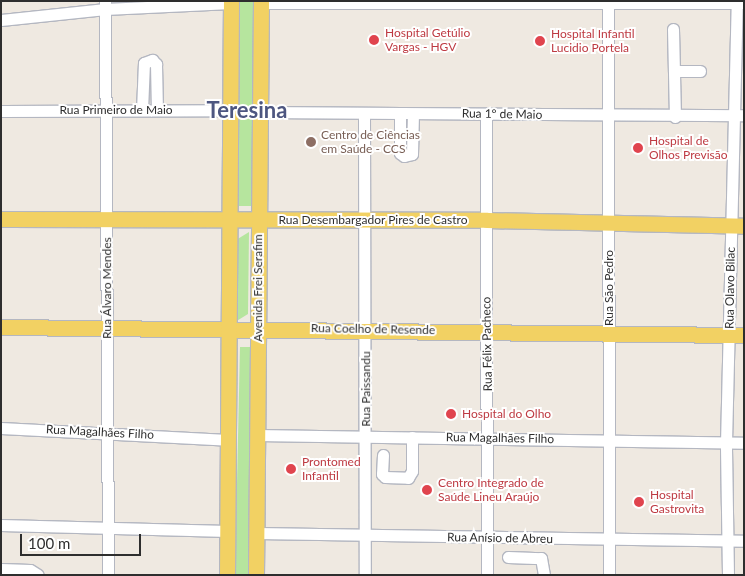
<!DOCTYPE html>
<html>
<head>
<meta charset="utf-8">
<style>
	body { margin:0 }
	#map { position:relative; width:745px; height:576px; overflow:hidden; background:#efe9e1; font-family:Lato,sans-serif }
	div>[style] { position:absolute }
	.green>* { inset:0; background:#b6e59e; transform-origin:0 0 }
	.roads { filter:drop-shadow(1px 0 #b4b7c1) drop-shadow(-1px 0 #b4b7c1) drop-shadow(0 1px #b4b7c1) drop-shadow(0 -1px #b4b7c1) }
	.minor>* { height:11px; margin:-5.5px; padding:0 5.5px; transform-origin:5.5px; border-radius:5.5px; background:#fff }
	.major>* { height:15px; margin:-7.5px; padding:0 7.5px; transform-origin:7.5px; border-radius:7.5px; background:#f2d163 }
	.dots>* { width:14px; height:14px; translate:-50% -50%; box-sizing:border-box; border:2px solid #fff; border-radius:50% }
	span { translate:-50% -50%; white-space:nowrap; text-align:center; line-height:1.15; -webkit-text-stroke:4px #fff; paint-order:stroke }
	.health-label { font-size:12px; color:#be3a42 }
	.left { translate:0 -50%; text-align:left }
	.street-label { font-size:12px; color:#2e2e2e }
	.education-label { font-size:12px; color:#785e54 }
	.town-label { font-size:22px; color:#4d5680; font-weight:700 }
	.frame { position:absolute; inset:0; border:2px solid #2e2e2e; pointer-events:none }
	.scale { position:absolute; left:20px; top:534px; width:121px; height:22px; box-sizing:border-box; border:2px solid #2e2e2e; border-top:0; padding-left:6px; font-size:15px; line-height:18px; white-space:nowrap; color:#2e2e2e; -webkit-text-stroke:4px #fff; paint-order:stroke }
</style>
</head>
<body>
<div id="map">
	<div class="green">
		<div style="left:238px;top:1px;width:15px;height:205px"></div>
		<div style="clip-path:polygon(249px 232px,248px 314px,235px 322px,236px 240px)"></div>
		<div style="clip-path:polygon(240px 347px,251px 347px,251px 575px,235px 575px)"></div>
	</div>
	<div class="roads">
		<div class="minor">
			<div style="left:105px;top:1px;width:574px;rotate:89.7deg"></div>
			<div style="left:608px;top:1px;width:574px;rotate:89.9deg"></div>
			<div style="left:261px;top:3px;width:483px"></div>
			<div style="left:1px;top:20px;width:105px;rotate:-6deg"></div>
			<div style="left:105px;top:9px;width:126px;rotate:-2.7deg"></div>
			<div style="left:673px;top:29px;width:88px;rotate:88.7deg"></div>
			<div style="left:674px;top:71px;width:26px"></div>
			<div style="left:142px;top:110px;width:47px;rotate:-87.6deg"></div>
			<div style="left:144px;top:63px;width:9px;rotate:-21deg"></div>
			<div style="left:152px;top:60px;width:6px;rotate:45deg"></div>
			<div style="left:156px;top:64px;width:46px;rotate:88.8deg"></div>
			<div style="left:1px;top:111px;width:230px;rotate:-0.2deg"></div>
			<div style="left:261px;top:112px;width:483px;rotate:0.4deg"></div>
			<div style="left:364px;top:114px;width:461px;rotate:89.9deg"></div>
			<div style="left:400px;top:114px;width:39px;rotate:90deg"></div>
			<div style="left:400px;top:153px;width:5px;rotate:37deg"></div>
			<div style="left:404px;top:156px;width:8px;rotate:-14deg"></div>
			<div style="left:412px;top:154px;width:40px;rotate:-88.6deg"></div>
			<div style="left:486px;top:114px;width:461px;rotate:89.9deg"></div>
			<div style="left:1px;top:428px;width:227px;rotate:3deg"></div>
			<div style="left:257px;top:435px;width:487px;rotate:0.9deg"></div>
			<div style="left:383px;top:455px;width:19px;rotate:93deg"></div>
			<div style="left:382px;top:474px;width:4px;rotate:45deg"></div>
			<div style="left:385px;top:477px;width:23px;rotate:2deg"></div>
			<div style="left:408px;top:478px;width:8px;rotate:-60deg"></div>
			<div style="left:412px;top:471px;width:34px;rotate:-90deg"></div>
			<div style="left:1px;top:525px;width:227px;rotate:1.5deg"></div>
			<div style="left:257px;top:533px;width:487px;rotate:0.9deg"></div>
			<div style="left:508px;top:557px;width:33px;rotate:2deg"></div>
			<div style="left:541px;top:558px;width:17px;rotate:80deg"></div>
			<div style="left:1px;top:569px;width:29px;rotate:2deg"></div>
			<div style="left:30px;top:570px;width:9px;rotate:32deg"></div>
			<div style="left:728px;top:575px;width:132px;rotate:-90.9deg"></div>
			<div style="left:726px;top:443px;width:442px;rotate:-88.6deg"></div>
		</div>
		<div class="major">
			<div style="left:1px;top:219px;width:486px;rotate:0.1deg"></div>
			<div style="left:487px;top:220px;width:257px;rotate:1.3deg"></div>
			<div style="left:1px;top:327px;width:743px;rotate:0.62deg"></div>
			<div style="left:227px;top:575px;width:574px;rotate:-89.6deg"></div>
			<div style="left:256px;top:575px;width:574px;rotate:-89.5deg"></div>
		</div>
	</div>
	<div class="dots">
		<div style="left:374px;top:40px;background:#e0444e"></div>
		<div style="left:540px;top:41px;background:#e0444e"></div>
		<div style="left:311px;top:142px;background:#8d6e63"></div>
		<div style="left:638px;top:148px;background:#e0444e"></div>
		<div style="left:451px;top:414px;background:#e0444e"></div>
		<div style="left:291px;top:469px;background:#e0444e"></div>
		<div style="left:427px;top:490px;background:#e0444e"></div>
		<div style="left:639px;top:502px;background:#e0444e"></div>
	</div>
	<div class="health-label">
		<span class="left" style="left:385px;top:40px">Hospital Getúlio<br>Vargas - HGV</span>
		<span class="left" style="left:551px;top:41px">Hospital Infantil<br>Lucidio Portela</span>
		<span class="left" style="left:649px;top:148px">Hospital de<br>Olhos Previsão</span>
		<span class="left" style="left:462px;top:414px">Hospital do Olho</span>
		<span class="left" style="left:302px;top:469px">Prontomed<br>Infantil</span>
		<span class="left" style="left:438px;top:490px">Centro Integrado de<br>Saúde Lineu Araújo</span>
		<span class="left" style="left:650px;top:502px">Hospital<br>Gastrovita</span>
	</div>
	<div class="street-label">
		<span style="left:116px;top:110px">Rua Primeiro de Maio</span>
		<span style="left:502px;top:114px;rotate:1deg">Rua 1º de Maio</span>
		<span style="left:373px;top:220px">Rua Desembargador Pires de Castro</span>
		<span style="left:107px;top:288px;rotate:-90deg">Rua Álvaro Mendes</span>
		<span style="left:258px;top:288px;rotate:-90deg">Avenida Frei Serafim</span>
		<span style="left:609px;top:288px;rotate:-90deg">Rua São Pedro</span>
		<span style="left:730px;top:288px;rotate:-89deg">Rua Olavo Bilac</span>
		<span style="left:373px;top:329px;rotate:1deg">Rua Coelho de Resende</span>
		<span style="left:487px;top:344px;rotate:-91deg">Rua Félix Pacheco</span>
		<span style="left:366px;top:389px;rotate:-90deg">Rua Paissandu</span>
		<span style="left:100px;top:432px;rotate:3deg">Rua Magalhães Filho</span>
		<span style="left:500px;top:438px;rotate:1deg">Rua Magalhães Filho</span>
		<span style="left:500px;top:538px;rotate:1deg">Rua Anísio de Abreu</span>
	</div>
	<div class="education-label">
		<span class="left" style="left:321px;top:142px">Centro de Ciências<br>em Saúde - CCS</span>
	</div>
	<div class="town-label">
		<span style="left:247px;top:110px">Teresina</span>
	</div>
	<div class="frame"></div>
	<div class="scale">100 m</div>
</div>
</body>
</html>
